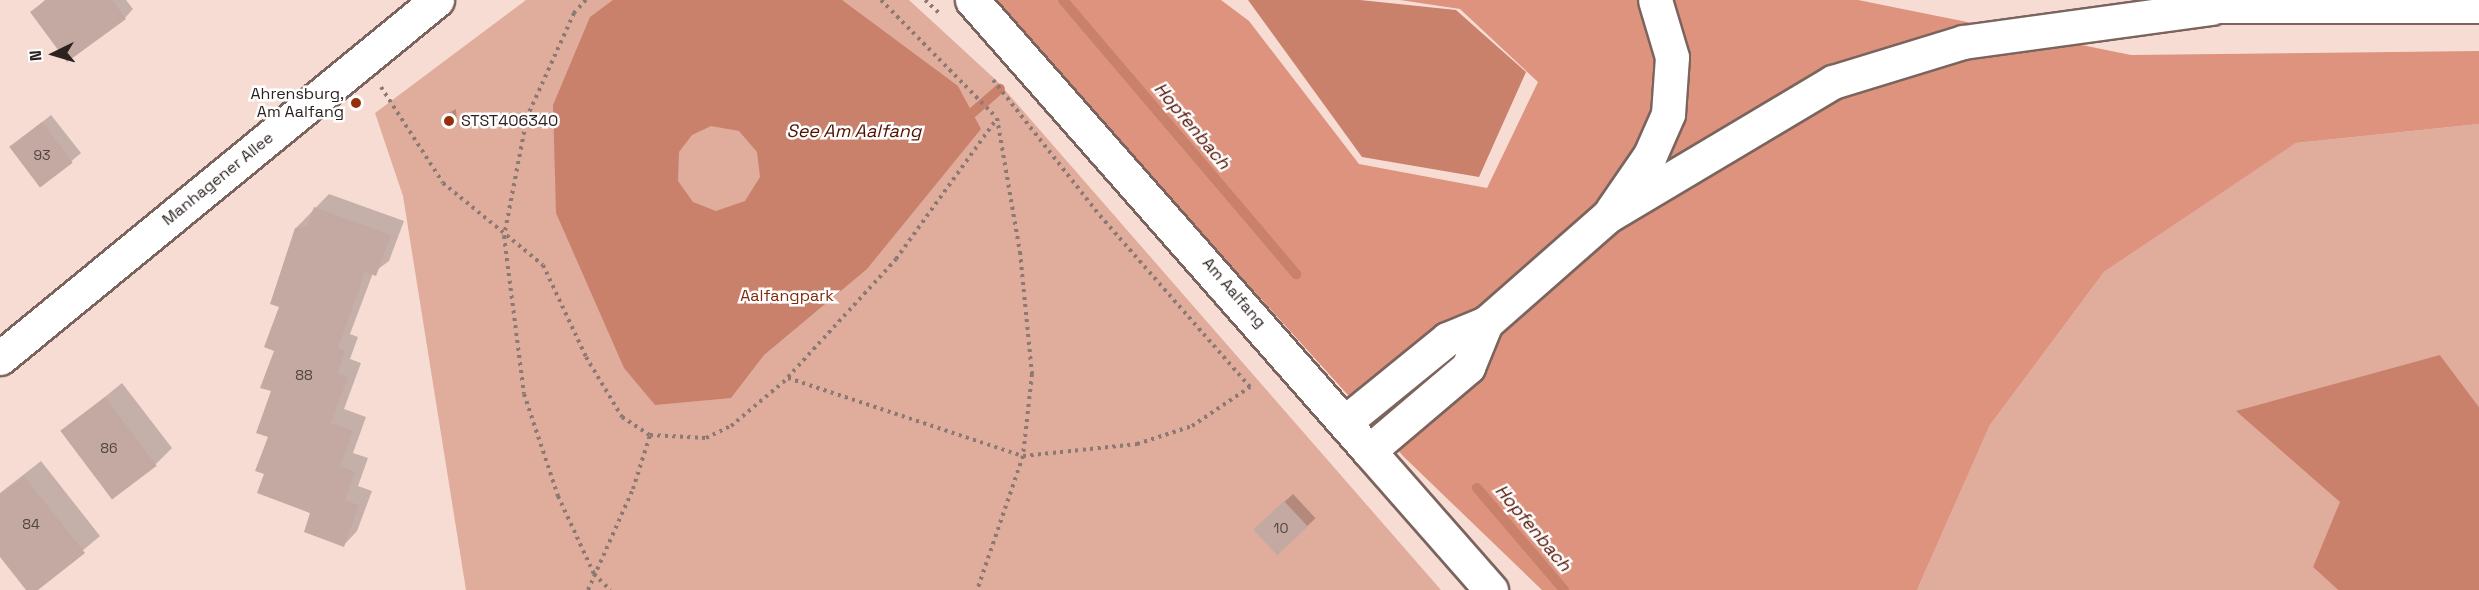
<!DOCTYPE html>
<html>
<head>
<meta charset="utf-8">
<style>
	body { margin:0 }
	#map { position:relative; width:2479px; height:590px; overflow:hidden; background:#f7dcd4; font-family:"Space Grotesk",sans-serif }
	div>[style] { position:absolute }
	.green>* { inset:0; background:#e0ac9c }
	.forest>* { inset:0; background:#dd937d }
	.water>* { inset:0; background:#c9816b }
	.shadow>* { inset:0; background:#0003; transform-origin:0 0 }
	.stream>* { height:10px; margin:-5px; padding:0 5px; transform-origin:5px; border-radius:5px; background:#c9816b }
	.building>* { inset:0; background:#c3a9a1; transform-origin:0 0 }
	.path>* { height:4px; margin-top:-2px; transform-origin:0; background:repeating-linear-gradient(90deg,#8b7973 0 3px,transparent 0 7.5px) }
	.roads { filter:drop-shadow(2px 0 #7b645d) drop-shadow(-2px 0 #7b645d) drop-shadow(0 2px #7b645d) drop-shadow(0 -2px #7b645d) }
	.minor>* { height:33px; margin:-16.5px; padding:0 16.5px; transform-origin:16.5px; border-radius:16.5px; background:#fff }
	.major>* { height:33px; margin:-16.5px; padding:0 16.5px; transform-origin:16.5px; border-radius:16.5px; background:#fff }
	.dots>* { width:16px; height:16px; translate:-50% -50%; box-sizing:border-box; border:3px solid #fff; border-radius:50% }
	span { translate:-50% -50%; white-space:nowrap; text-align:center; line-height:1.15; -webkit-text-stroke:5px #fff; paint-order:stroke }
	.number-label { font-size:14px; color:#524440 }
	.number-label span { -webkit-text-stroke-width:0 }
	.poi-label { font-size:16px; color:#2c221f }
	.right { translate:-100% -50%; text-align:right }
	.left { translate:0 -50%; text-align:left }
	.street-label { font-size:16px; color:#2c221f }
	.park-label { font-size:16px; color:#7f290c }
	.water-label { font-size:18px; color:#511000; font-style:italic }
	.north { position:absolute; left:24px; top:24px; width:60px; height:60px; -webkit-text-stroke:4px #fff; paint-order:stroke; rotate:265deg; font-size:16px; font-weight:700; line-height:24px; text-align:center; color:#2c221f }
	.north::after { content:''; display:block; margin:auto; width:21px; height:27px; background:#2c221f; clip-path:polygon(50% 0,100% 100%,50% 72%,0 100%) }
</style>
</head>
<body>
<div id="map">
	<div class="green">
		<div style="clip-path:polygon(526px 0,909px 0,997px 81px,1441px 590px,466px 590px,403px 196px,375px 113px)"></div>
		<div style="clip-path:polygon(2479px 124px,2479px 407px,2440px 355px,2341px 502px,2313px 567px,2338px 590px,1917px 590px,1990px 425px,2104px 272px,2296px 143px)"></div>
	</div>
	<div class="forest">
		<div style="clip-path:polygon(991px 0,1221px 0,1249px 21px,1359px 164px,1487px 188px,1538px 82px,1460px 9px,1400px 0,1858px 0,2131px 55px,2479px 51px,2479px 124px,2296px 143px,2104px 272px,1990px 425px,1917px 590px,1542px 590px,1404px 457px)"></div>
	</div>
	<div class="water">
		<div style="clip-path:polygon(evenodd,613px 0,842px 0,958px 86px,981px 129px,867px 269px,764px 355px,731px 398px,655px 405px,624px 368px,556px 213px,553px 105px,590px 17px,613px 0,711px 126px,739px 131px,757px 152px,760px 177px,745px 201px,716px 211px,693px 202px,678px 181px,679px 152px,692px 135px,711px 126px)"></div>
		<div style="clip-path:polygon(1248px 0,1360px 0,1456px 10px,1526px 72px,1479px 177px,1362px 157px)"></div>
		<div style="clip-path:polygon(2440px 355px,2479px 407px,2479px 590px,2338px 590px,2313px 567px,2340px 502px,2236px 411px)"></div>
	</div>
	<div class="shadow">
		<div style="clip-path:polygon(45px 0,126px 0,133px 9px,125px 18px,32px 12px)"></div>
		<div style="clip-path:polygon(456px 109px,457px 123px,443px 118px,447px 114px)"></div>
		<div style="clip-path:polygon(51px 115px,81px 153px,42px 186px,21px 139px)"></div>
		<div style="clip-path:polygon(329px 194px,404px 221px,389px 261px,373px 273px,350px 334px,358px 337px,350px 359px,361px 363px,344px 409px,366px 417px,353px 453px,368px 458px,358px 486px,372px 491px,357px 531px,344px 545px,266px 473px,281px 306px,296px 228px)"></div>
		<div style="clip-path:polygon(122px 383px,172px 448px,156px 464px,63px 431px)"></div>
		<div style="clip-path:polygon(41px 461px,100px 536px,36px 590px,28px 590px,0 555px,0 493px)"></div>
		<div style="left:1293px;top:494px;width:33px;height:51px;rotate:47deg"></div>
	</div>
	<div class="stream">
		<div style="left:1063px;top:0;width:360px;rotate:49.6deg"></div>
		<div style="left:972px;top:113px;width:37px;rotate:-41deg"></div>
		<div style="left:1477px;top:488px;width:134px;rotate:49.5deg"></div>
	</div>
	<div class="building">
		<div style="clip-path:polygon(46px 0,112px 0,126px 19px,67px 62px,30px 12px)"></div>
		<div style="left:452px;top:112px;width:13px;height:13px;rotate:63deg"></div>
		<div style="left:42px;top:122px;width:51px;height:41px;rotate:53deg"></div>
		<div style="clip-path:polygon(314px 207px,391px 235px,376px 276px,365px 272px,338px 348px,345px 351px,338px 373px,348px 377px,331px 423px,353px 431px,340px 466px,355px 472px,345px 500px,359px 505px,344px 547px,304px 532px,310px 513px,257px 493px,264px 474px,255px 471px,268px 437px,256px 433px,271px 391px,260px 388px,274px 351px,264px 347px,279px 307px,270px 304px,295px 228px,307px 226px)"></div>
		<div style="left:105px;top:397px;width:86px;height:56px;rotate:53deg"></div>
		<div style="clip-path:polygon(24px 476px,85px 553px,38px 590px,26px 590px,0 557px,0 495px)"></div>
		<div style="left:1284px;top:501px;width:35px;height:42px;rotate:47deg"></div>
	</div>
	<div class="path">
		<div style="left:586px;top:0;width:18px;rotate:133deg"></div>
		<div style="left:574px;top:13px;width:114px;rotate:114.3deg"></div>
		<div style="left:527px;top:117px;width:121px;rotate:100.9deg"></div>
		<div style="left:504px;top:236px;width:159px;rotate:82.8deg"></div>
		<div style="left:524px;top:394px;width:108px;rotate:71.6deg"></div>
		<div style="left:558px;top:496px;width:86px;rotate:65.2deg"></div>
		<div style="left:594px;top:574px;width:23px;rotate:45deg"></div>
		<div style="left:881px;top:0;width:165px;rotate:45.5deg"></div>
		<div style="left:997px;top:118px;width:136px;rotate:80.3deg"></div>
		<div style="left:1020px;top:252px;width:123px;rotate:84.4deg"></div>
		<div style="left:1032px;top:374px;width:82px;rotate:96.3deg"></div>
		<div style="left:1023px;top:456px;width:142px;rotate:108.9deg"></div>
		<div style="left:925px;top:0;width:21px;rotate:43deg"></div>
		<div style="left:381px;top:87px;width:114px;rotate:57.1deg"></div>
		<div style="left:443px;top:183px;width:129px;rotate:39.4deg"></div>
		<div style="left:543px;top:265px;width:102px;rotate:64.9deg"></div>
		<div style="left:586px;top:357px;width:70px;rotate:59deg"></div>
		<div style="left:622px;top:417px;width:33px;rotate:33deg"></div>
		<div style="left:650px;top:435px;width:56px;rotate:3.1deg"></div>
		<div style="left:706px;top:438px;width:28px;rotate:-26deg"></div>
		<div style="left:731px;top:426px;width:75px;rotate:-40.1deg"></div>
		<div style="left:788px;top:378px;width:248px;rotate:18.4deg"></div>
		<div style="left:1023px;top:456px;width:115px;rotate:-6deg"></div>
		<div style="left:1137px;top:444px;width:58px;rotate:-18.1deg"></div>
		<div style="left:1192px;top:426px;width:70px;rotate:-33.9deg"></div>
		<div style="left:1250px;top:387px;width:232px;rotate:-131.2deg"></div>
		<div style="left:1097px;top:212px;width:168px;rotate:-128.2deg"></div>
		<div style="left:788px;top:377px;width:160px;rotate:-47.5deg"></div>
		<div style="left:896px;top:259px;width:171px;rotate:-54.3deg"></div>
		<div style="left:588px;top:590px;width:111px;rotate:-66deg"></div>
		<div style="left:633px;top:489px;width:57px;rotate:-72.5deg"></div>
	</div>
	<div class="roads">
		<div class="minor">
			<div style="left:1369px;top:451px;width:185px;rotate:48.7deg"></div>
		</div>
		<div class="major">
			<div style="left:972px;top:0;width:601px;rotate:48.64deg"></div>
			<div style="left:1369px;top:451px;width:130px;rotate:-40.3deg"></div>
			<div style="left:1468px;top:367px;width:48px;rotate:-67.8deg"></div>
			<div style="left:2190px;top:6px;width:289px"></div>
			<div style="left:1612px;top:210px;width:67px;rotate:-55.4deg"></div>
			<div style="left:1650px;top:155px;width:45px;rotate:-66.3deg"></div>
			<div style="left:1668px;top:114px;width:57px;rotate:-86deg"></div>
			<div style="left:1672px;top:57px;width:59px;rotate:-106.6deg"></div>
			<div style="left:0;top:358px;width:565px;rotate:-39.33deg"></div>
			<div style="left:1345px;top:422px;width:132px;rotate:-39.1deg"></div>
			<div style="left:1447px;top:339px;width:42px;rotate:-22.3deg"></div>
			<div style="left:1486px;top:323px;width:162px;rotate:-41.3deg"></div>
			<div style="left:1608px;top:216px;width:262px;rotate:-30.8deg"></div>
			<div style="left:1833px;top:82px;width:136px;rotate:-17.1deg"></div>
			<div style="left:1963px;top:42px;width:251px;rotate:-7.8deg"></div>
		</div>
	</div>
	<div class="dots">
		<div style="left:356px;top:103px;background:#96300c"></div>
		<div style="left:449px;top:121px;background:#96300c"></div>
	</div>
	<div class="number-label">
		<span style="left:42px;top:155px">93</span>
		<span style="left:304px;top:375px">88</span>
		<span style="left:109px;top:448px">86</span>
		<span style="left:31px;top:524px">84</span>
		<span style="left:1281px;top:528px">10</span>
	</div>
	<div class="poi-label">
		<span class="right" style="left:344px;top:103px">Ahrensburg,<br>Am Aalfang</span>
		<span class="left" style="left:461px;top:121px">STST406340</span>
	</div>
	<div class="street-label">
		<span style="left:218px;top:179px;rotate:-39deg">Manhagener Allee</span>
		<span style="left:1234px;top:293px;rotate:49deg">Am Aalfang</span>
	</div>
	<div class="park-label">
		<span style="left:787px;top:296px">Aalfangpark</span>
	</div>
	<div class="water-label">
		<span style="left:1192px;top:126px;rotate:50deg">Hopfenbach</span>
		<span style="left:854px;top:131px">See Am Aalfang</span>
		<span style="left:1533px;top:528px;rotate:50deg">Hopfenbach</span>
	</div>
	<div class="north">N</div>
</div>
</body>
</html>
